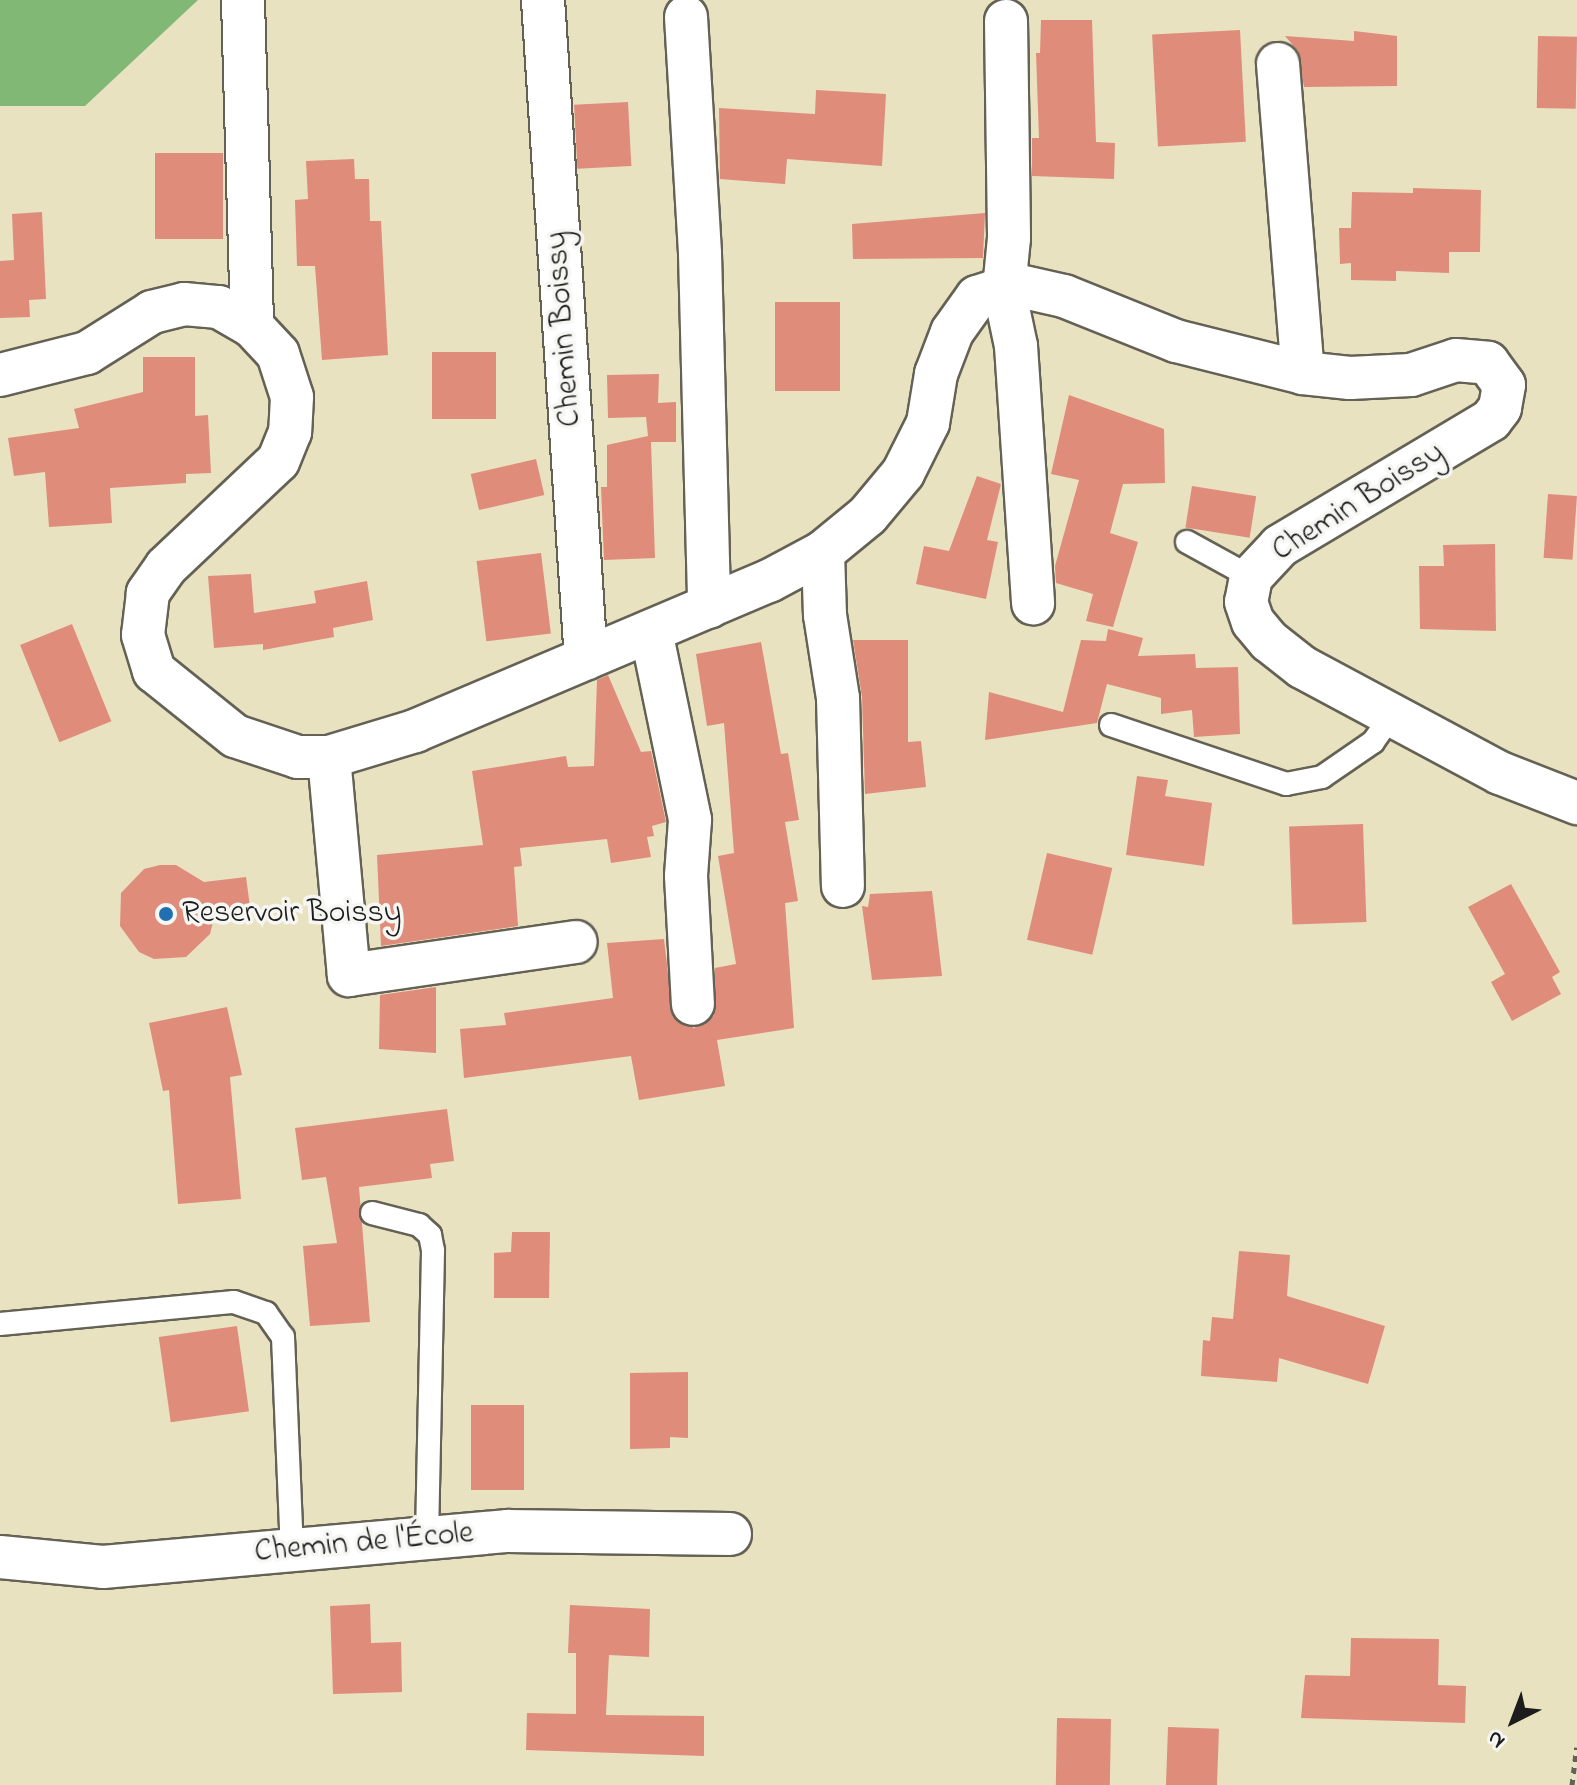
<!DOCTYPE html>
<html>
<head>
<meta charset="utf-8">
<style>
	body { margin:0 }
	#map { position:relative; width:1577px; height:1785px; overflow:hidden; background:#e9e2c0; font-family:"Indie Flower",sans-serif }
	div>[style] { position:absolute }
	.forest>* { inset:0; background:#81b875 }
	.building>* { inset:0; background:#df8c7b; transform-origin:0 0 }
	.path>* { height:5px; margin-top:-2.5px; transform-origin:0; background:repeating-linear-gradient(90deg,#646155 0 6px,transparent 0 12px) }
	.roads { filter:drop-shadow(2px 0 #646155) drop-shadow(-2px 0 #646155) drop-shadow(0 2px #646155) drop-shadow(0 -2px #646155) }
	.service>* { height:22px; margin:-11px; padding:0 11px; transform-origin:11px; border-radius:11px; background:#fff }
	.minor>* { height:42px; margin:-21px; padding:0 21px; transform-origin:21px; border-radius:21px; background:#fff }
	.dots>* { width:22px; height:22px; translate:-50% -50%; box-sizing:border-box; border:4px solid #f6f6f2; border-radius:50% }
	span { translate:-50% -50%; white-space:nowrap; text-align:center; line-height:1.15; -webkit-text-stroke:7px #f6f6f2; paint-order:stroke }
	.street-label { font-size:32px; color:#1c1c1c }
	.poi-label { font-size:32px; color:#1c1c1c }
	.left { translate:0 -50%; text-align:left }
	.north { position:absolute; left:1473px; top:1681px; width:80px; height:80px; -webkit-text-stroke:6px #f6f6f2; paint-order:stroke; rotate:222deg; font-size:22px; font-weight:700; line-height:32px; text-align:center; color:#1c1c1c }
	.north::after { content:''; display:block; margin:auto; width:28px; height:36px; background:#1c1c1c; clip-path:polygon(50% 0,100% 100%,50% 72%,0 100%) }
</style>
</head>
<body>
<div id="map">
	<div class="forest">
		<div style="clip-path:polygon(0 0,198px 0,85px 106px,0 106px)"></div>
	</div>
	<div class="building">
		<div style="clip-path:polygon(1041px 20px,1092px 20px,1096px 142px,1115px 143px,1114px 179px,1032px 176px,1032px 138px,1039px 138px,1036px 53px,1040px 53px)"></div>
		<div style="left:1240px;top:30px;width:112px;height:88px;rotate:87deg"></div>
		<div style="clip-path:polygon(1354px 31px,1397px 36px,1397px 86px,1304px 87px,1298px 51px,1285px 36px,1354px 41px)"></div>
		<div style="left:1538px;top:36px;width:39px;height:72px;rotate:1deg"></div>
		<div style="clip-path:polygon(816px 90px,886px 94px,882px 166px,787px 159px,785px 184px,720px 179px,719px 108px,815px 114px)"></div>
		<div style="left:628px;top:102px;width:64px;height:54px;rotate:87deg"></div>
		<div style="left:155px;top:153px;width:68px;height:86px"></div>
		<div style="clip-path:polygon(354px 159px,355px 179px,369px 179px,370px 221px,381px 221px,388px 355px,322px 360px,315px 266px,297px 266px,295px 200px,308px 199px,306px 161px)"></div>
		<div style="clip-path:polygon(1413px 188px,1481px 190px,1480px 252px,1449px 252px,1449px 273px,1396px 271px,1396px 281px,1351px 280px,1351px 263px,1340px 264px,1339px 228px,1351px 228px,1352px 192px,1413px 193px)"></div>
		<div style="clip-path:polygon(42px 212px,46px 299px,29px 300px,30px 317px,0 318px,0 261px,14px 260px,12px 214px)"></div>
		<div style="clip-path:polygon(985px 213px,983px 258px,853px 259px,852px 224px)"></div>
		<div style="left:775px;top:302px;width:65px;height:89px"></div>
		<div style="left:432px;top:352px;width:64px;height:67px"></div>
		<div style="clip-path:polygon(143px 357px,195px 357px,195px 416px,208px 415px,211px 473px,186px 474px,186px 483px,110px 488px,112px 523px,49px 527px,45px 472px,14px 476px,8px 438px,79px 428px,74px 409px,143px 392px)"></div>
		<div style="clip-path:polygon(659px 374px,658px 403px,676px 402px,676px 442px,651px 442px,655px 558px,604px 560px,601px 487px,607px 487px,607px 445px,648px 436px,646px 417px,608px 418px,607px 375px)"></div>
		<div style="clip-path:polygon(1069px 395px,1164px 429px,1165px 483px,1123px 484px,1110px 533px,1138px 542px,1113px 627px,1086px 621px,1093px 594px,1056px 583px,1055px 566px,1079px 480px,1051px 474px)"></div>
		<div style="left:536px;top:459px;width:37px;height:67px;rotate:77deg"></div>
		<div style="clip-path:polygon(977px 476px,1001px 484px,987px 540px,998px 542px,986px 599px,916px 584px,924px 546px,949px 551px)"></div>
		<div style="left:1192px;top:486px;width:65px;height:42px;rotate:9deg"></div>
		<div style="left:1548px;top:494px;width:29px;height:64px;rotate:4deg"></div>
		<div style="clip-path:polygon(1495px 544px,1496px 631px,1420px 629px,1419px 566px,1444px 566px,1443px 545px)"></div>
		<div style="left:541px;top:553px;width:81px;height:65px;rotate:83deg"></div>
		<div style="clip-path:polygon(251px 574px,254px 613px,316px 603px,314px 591px,367px 581px,373px 620px,333px 628px,334px 637px,263px 650px,263px 644px,214px 648px,208px 576px)"></div>
		<div style="left:72px;top:624px;width:105px;height:56px;rotate:68deg"></div>
		<div style="clip-path:polygon(1108px 629px,1143px 638px,1138px 656px,1195px 654px,1196px 668px,1238px 667px,1240px 734px,1194px 737px,1192px 710px,1161px 714px,1161px 698px,1107px 684px,1097px 723px,985px 740px,989px 692px,1063px 712px,1081px 640px,1106px 641px)"></div>
		<div style="clip-path:polygon(853px 640px,908px 640px,908px 742px,921px 741px,926px 787px,865px 794px,862px 697px)"></div>
		<div style="clip-path:polygon(761px 642px,781px 754px,788px 753px,799px 820px,785px 822px,798px 901px,785px 903px,794px 1028px,717px 1040px,725px 1086px,639px 1100px,631px 1056px,464px 1078px,460px 1029px,506px 1025px,504px 1013px,613px 998px,607px 943px,664px 939px,673px 1016px,694px 1028px,714px 1016px,715px 968px,736px 964px,718px 856px,734px 853px,724px 723px,707px 726px,696px 654px)"></div>
		<div style="clip-path:polygon(608px 675px,641px 752px,651px 751px,666px 822px,652px 826px,654px 836px,647px 837px,651px 857px,611px 863px,607px 839px,520px 848px,522px 866px,514px 867px,518px 926px,381px 946px,377px 855px,483px 845px,472px 771px,566px 756px,568px 767px,594px 766px,597px 680px)"></div>
		<div style="clip-path:polygon(1137px 776px,1168px 780px,1165px 796px,1212px 803px,1204px 866px,1126px 855px)"></div>
		<div style="left:1363px;top:824px;width:98px;height:74px;rotate:88deg"></div>
		<div style="left:1047px;top:853px;width:67px;height:89px;rotate:13deg"></div>
		<div style="clip-path:polygon(160px 865px,176px 865px,204px 882px,246px 877px,251px 914px,214px 918px,210px 934px,186px 957px,154px 959px,139px 952px,120px 926px,121px 893px,144px 869px)"></div>
		<div style="clip-path:polygon(1511px 884px,1560px 972px,1552px 977px,1561px 994px,1512px 1021px,1491px 982px,1505px 974px,1468px 907px)"></div>
		<div style="clip-path:polygon(932px 891px,942px 976px,872px 980px,862px 906px,868px 907px,870px 894px)"></div>
		<div style="clip-path:polygon(436px 987px,436px 1053px,379px 1049px,380px 995px)"></div>
		<div style="clip-path:polygon(227px 1007px,242px 1075px,230px 1077px,241px 1199px,178px 1204px,169px 1090px,163px 1091px,149px 1023px)"></div>
		<div style="clip-path:polygon(447px 1109px,454px 1161px,430px 1164px,432px 1178px,359px 1187px,370px 1322px,310px 1326px,303px 1246px,337px 1243px,326px 1177px,302px 1180px,295px 1128px)"></div>
		<div style="clip-path:polygon(512px 1232px,550px 1232px,549px 1298px,494px 1298px,494px 1253px,511px 1252px)"></div>
		<div style="clip-path:polygon(1239px 1251px,1290px 1255px,1287px 1296px,1385px 1326px,1368px 1384px,1279px 1358px,1277px 1382px,1201px 1376px,1203px 1340px,1210px 1341px,1212px 1317px,1233px 1319px)"></div>
		<div style="left:237px;top:1326px;width:86px;height:79px;rotate:82deg"></div>
		<div style="clip-path:polygon(688px 1372px,688px 1438px,670px 1437px,670px 1448px,630px 1449px,630px 1373px)"></div>
		<div style="left:471px;top:1405px;width:53px;height:85px"></div>
		<div style="clip-path:polygon(370px 1604px,371px 1643px,401px 1642px,402px 1692px,333px 1694px,330px 1606px)"></div>
		<div style="clip-path:polygon(570px 1605px,650px 1609px,649px 1657px,609px 1655px,606px 1715px,704px 1716px,704px 1756px,526px 1750px,527px 1713px,576px 1714px,576px 1653px,568px 1653px)"></div>
		<div style="clip-path:polygon(1351px 1638px,1439px 1639px,1438px 1685px,1466px 1686px,1465px 1723px,1301px 1718px,1305px 1675px,1350px 1676px)"></div>
		<div style="left:1057px;top:1718px;width:54px;height:67px;rotate:1deg"></div>
		<div style="left:1168px;top:1727px;width:51px;height:58px;rotate:2deg"></div>
	</div>
	<div class="path">
		<div style="left:1572px;top:1785px;width:38px;rotate:-83deg"></div>
	</div>
	<div class="roads">
		<div class="service">
			<div style="left:1187px;top:542px;width:73px;rotate:28.7deg"></div>
			<div style="left:1111px;top:725px;width:185px;rotate:18.6deg"></div>
			<div style="left:1286px;top:784px;width:37px;rotate:-11deg"></div>
			<div style="left:1322px;top:777px;width:62px;rotate:-34.5deg"></div>
			<div style="left:1373px;top:742px;width:33px;rotate:-55deg"></div>
			<div style="left:372px;top:1213px;width:49px;rotate:14.3deg"></div>
			<div style="left:419px;top:1225px;width:15px;rotate:42deg"></div>
			<div style="left:430px;top:1235px;width:16px;rotate:79deg"></div>
			<div style="left:433px;top:1251px;width:287px;rotate:91.2deg"></div>
			<div style="left:0;top:1324px;width:235px;rotate:-5.4deg"></div>
			<div style="left:234px;top:1302px;width:34px;rotate:19deg"></div>
			<div style="left:266px;top:1313px;width:29px;rotate:55deg"></div>
			<div style="left:283px;top:1337px;width:214px;rotate:87.6deg"></div>
		</div>
		<div class="minor">
			<div style="left:243px;top:0;width:326px;rotate:88.4deg"></div>
			<div style="left:543px;top:0;width:660px;rotate:86.27deg"></div>
			<div style="left:686px;top:17px;width:237px;rotate:86.6deg"></div>
			<div style="left:700px;top:254px;width:353px;rotate:88.5deg"></div>
			<div style="left:1006px;top:21px;width:217px;rotate:89.2deg"></div>
			<div style="left:1009px;top:238px;width:51px;rotate:95.6deg"></div>
			<div style="left:1004px;top:289px;width:58px;rotate:78.1deg"></div>
			<div style="left:1016px;top:346px;width:258px;rotate:86.2deg"></div>
			<div style="left:1278px;top:64px;width:310px;rotate:85.4deg"></div>
			<div style="left:0;top:375px;width:90px;rotate:-14.2deg"></div>
			<div style="left:87px;top:353px;width:77px;rotate:-32.2deg"></div>
			<div style="left:152px;top:312px;width:33px;rotate:-14deg"></div>
			<div style="left:184px;top:304px;width:35px;rotate:5deg"></div>
			<div style="left:219px;top:307px;width:38px;rotate:30deg"></div>
			<div style="left:252px;top:326px;width:38px;rotate:47deg"></div>
			<div style="left:278px;top:354px;width:45px;rotate:72deg"></div>
			<div style="left:292px;top:397px;width:35px;rotate:93deg"></div>
			<div style="left:290px;top:432px;width:31px;rotate:112deg"></div>
			<div style="left:278px;top:461px;width:154px;rotate:136.6deg"></div>
			<div style="left:166px;top:567px;width:32px;rotate:125deg"></div>
			<div style="left:148px;top:593px;width:42px;rotate:96.8deg"></div>
			<div style="left:143px;top:635px;width:38px;rotate:73deg"></div>
			<div style="left:154px;top:671px;width:104px;rotate:38.7deg"></div>
			<div style="left:235px;top:736px;width:66px;rotate:18.4deg"></div>
			<div style="left:298px;top:757px;width:31px"></div>
			<div style="left:329px;top:757px;width:90px;rotate:-16.8deg"></div>
			<div style="left:415px;top:731px;width:384px;rotate:-23deg"></div>
			<div style="left:769px;top:581px;width:61px;rotate:-28.2deg"></div>
			<div style="left:823px;top:552px;width:58px;rotate:-39.4deg"></div>
			<div style="left:868px;top:515px;width:55px;rotate:-50.2deg"></div>
			<div style="left:903px;top:473px;width:56px;rotate:-63.4deg"></div>
			<div style="left:928px;top:423px;width:50px;rotate:-80.7deg"></div>
			<div style="left:936px;top:374px;width:45px;rotate:-69.1deg"></div>
			<div style="left:952px;top:332px;width:43px;rotate:-54.5deg"></div>
			<div style="left:977px;top:297px;width:40px;rotate:-18deg"></div>
			<div style="left:1015px;top:285px;width:50px;rotate:12.7deg"></div>
			<div style="left:1064px;top:296px;width:121px;rotate:21.9deg"></div>
			<div style="left:1176px;top:341px;width:131px;rotate:14.1deg"></div>
			<div style="left:1303px;top:373px;width:47px;rotate:6.1deg"></div>
			<div style="left:1350px;top:378px;width:61px;rotate:-2.8deg"></div>
			<div style="left:1411px;top:375px;width:47px;rotate:-18.4deg"></div>
			<div style="left:1456px;top:360px;width:32px;rotate:5deg"></div>
			<div style="left:1488px;top:363px;width:27px;rotate:54deg"></div>
			<div style="left:1504px;top:385px;width:23px;rotate:100deg"></div>
			<div style="left:1500px;top:408px;width:15px;rotate:127deg"></div>
			<div style="left:1491px;top:420px;width:246px;rotate:149.2deg"></div>
			<div style="left:1280px;top:546px;width:42px;rotate:133.1deg"></div>
			<div style="left:1251px;top:577px;width:25px;rotate:101deg"></div>
			<div style="left:1246px;top:602px;width:21px;rotate:71deg"></div>
			<div style="left:1253px;top:622px;width:25px;rotate:50deg"></div>
			<div style="left:1269px;top:641px;width:42px;rotate:38.2deg"></div>
			<div style="left:1302px;top:667px;width:225px;rotate:28.2deg"></div>
			<div style="left:1500px;top:773px;width:83px;rotate:21.3deg"></div>
			<div style="left:823px;top:552px;width:63px;rotate:88.2deg"></div>
			<div style="left:825px;top:615px;width:84px;rotate:81.1deg"></div>
			<div style="left:838px;top:698px;width:188px;rotate:88.5deg"></div>
			<div style="left:651px;top:631px;width:193px;rotate:78.3deg"></div>
			<div style="left:690px;top:820px;width:56px;rotate:94.1deg"></div>
			<div style="left:686px;top:876px;width:128px;rotate:86.9deg"></div>
			<div style="left:329px;top:757px;width:219px;rotate:84.8deg"></div>
			<div style="left:349px;top:975px;width:229px;rotate:-8.3deg"></div>
			<div style="left:0;top:1557px;width:103px;rotate:5.5deg"></div>
			<div style="left:103px;top:1567px;width:407px;rotate:-5.1deg"></div>
			<div style="left:508px;top:1531px;width:222px;rotate:0.8deg"></div>
		</div>
	</div>
	<div class="dots">
		<div style="left:166px;top:914px;background:#1f6fb2"></div>
	</div>
	<div class="street-label">
		<span style="left:565px;top:329px;rotate:-94deg">Chemin Boissy</span>
		<span style="left:1359px;top:503px;rotate:-32deg">Chemin Boissy</span>
		<span style="left:364px;top:1544px;rotate:-5deg">Chemin de l'École</span>
	</div>
	<div class="poi-label">
		<span class="left" style="left:182px;top:914px">Reservoir Boissy</span>
	</div>
	<div class="north">N</div>
</div>
</body>
</html>
